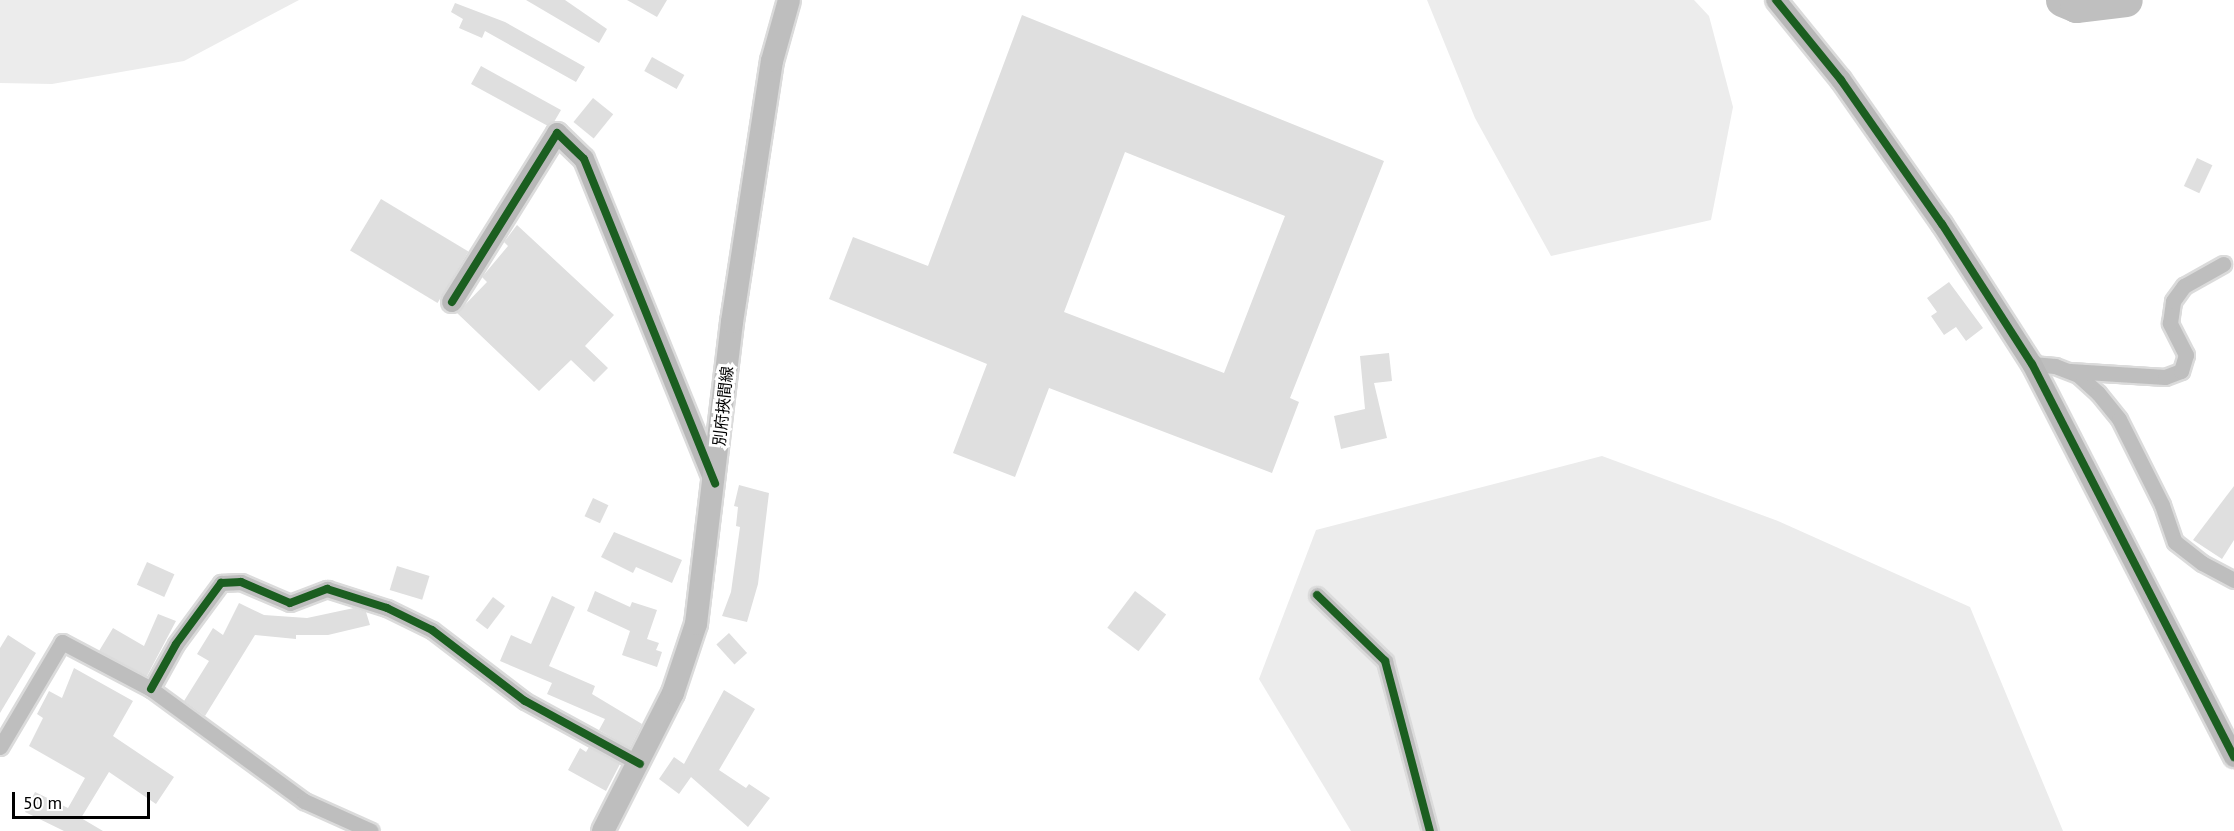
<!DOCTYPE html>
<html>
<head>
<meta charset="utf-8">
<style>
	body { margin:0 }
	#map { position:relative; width:2234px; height:831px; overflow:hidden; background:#fff; font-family:"PT Sans","Noto Sans JP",sans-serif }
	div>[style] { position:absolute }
	.green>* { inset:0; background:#ececec }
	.river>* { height:33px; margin:-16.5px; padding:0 16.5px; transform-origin:16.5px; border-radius:16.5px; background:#bfbfbf }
	.building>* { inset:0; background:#dfdfdf; transform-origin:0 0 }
	.roads { filter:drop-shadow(2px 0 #dbdbdb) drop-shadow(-2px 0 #dbdbdb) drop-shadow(0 2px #dbdbdb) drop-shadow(0 -2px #dbdbdb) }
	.street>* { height:15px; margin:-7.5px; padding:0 7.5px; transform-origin:7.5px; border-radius:7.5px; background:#bebebe }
	.secondary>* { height:20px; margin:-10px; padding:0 10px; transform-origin:10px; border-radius:10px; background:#b8b8b8 }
	.primary>* { height:22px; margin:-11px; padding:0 11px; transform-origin:11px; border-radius:11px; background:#bebebe }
	.cycleway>* { height:8px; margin:-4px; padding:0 4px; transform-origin:4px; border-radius:4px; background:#1b5e20 }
	span { translate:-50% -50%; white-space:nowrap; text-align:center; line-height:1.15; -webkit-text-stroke:6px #fff; paint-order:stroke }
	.street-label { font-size:16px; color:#000 }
	.scale { position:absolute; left:12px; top:792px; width:138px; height:27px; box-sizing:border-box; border:3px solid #000; border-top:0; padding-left:8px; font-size:18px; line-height:21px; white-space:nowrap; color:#000; -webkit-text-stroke:4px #fff; paint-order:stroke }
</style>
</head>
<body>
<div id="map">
	<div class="green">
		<div style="clip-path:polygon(0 0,299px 0,184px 61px,52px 84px,0 83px)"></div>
		<div style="clip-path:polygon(1427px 0,1694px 0,1709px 16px,1733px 107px,1711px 220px,1551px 256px,1475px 118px)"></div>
		<div style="clip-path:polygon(1602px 456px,1778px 521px,1970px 607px,2063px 831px,1351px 831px,1259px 679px,1316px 530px)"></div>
	</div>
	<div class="river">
		<div style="left:2062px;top:0;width:15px;rotate:23deg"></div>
		<div style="left:2076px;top:6px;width:50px;rotate:-6.8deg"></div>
	</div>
	<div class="building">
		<div style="clip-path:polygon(526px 0,565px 0,607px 29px,599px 43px)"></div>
		<div style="clip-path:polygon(627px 0,667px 0,657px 17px)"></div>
		<div style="clip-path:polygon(455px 3px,505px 22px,585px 67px,576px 82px,485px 31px,482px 38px,459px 28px,463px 19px,451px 12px)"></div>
		<div style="clip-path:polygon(evenodd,1022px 15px,1384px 161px,1290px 398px,1299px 402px,1272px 473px,1049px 388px,1015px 477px,953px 453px,987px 364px,829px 299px,853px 237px,928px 266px,1022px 15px,1125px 152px,1285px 216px,1224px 373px,1064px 312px,1125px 152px)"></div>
		<div style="left:652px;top:57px;width:37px;height:16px;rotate:29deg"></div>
		<div style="clip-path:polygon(481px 66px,561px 110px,554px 122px,548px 126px,471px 84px)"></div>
		<div style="left:593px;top:98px;width:26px;height:31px;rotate:39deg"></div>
		<div style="left:2197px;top:158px;width:17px;height:31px;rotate:25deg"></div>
		<div style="left:381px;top:199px;width:102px;height:60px;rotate:31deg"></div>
		<div style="clip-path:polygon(517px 225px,614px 315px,585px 346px,608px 368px,594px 382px,571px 360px,539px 391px,457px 313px,487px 282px,482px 277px,508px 246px,504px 242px)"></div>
		<div style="clip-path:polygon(1949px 282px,1983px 328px,1966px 341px,1956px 327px,1944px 335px,1931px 316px,1937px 312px,1927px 298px)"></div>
		<div style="clip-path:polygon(1389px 353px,1392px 381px,1374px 383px,1387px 438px,1341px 449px,1334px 416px,1365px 409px,1360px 356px)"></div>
		<div style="clip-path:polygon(739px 485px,769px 493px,758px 584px,747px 622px,722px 616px,731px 592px,740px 527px,736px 526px,738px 507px,734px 506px)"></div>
		<div style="clip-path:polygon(2234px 486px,2234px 540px,2222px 559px,2193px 540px)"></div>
		<div style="left:593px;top:498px;width:17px;height:20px;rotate:25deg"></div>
		<div style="clip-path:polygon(614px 532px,682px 560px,672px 583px,636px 567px,633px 573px,601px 557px)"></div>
		<div style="left:147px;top:562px;width:30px;height:25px;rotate:24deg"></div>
		<div style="left:397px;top:566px;width:34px;height:25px;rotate:17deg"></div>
		<div style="clip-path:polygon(595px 591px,630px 607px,632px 602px,657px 610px,647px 639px,659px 643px,656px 650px,662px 652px,657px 667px,622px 655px,630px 631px,587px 611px)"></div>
		<div style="left:1135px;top:591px;width:39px;height:46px;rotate:37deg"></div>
		<div style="clip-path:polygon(552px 596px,575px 607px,549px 666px,595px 686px,592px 694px,642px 724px,630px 748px,599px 730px,605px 719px,547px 694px,552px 683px,500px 661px,511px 635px,531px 644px)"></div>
		<div style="left:493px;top:597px;width:15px;height:29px;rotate:37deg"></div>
		<div style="clip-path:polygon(239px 603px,264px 615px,307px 618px,354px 608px,366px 612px,370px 625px,328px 635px,296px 635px,296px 639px,255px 635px,205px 716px,184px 701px,209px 661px,197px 654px,213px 628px,223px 635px)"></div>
		<div style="clip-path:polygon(158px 614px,176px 621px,147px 676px,99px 651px,113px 628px,144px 646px)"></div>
		<div style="left:729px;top:633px;width:27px;height:17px;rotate:48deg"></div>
		<div style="clip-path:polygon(8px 635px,36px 653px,0 713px,0 648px)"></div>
		<div style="clip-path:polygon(74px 668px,133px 701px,113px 736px,174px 777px,156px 804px,109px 772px,81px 818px,103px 831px,64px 831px,25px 812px,35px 792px,68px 808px,85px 778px,29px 746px,43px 718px,37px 714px,49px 691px,62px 698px)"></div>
		<div style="clip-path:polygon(724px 690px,755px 709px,719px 770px,746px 788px,749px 784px,770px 798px,748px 827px,691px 777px,679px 794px,659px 779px,674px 757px,684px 764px)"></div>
		<div style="clip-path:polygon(589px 747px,620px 764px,606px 791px,568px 770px,580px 748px,586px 752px)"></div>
	</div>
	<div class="roads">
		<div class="street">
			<div style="left:2032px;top:364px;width:23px;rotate:5deg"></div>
			<div style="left:2055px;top:366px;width:25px;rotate:21deg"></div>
			<div style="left:2078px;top:375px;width:27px;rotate:42deg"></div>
			<div style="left:2098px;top:393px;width:33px;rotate:51deg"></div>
			<div style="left:2119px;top:419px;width:96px;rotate:63.4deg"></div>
			<div style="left:2162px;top:505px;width:39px;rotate:71deg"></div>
			<div style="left:2175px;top:542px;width:34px;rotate:38deg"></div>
			<div style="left:2202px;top:563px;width:36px;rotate:28deg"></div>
			<div style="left:2070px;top:371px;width:95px;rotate:3.6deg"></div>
			<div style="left:2165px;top:377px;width:17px;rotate:-21deg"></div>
			<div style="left:2181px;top:371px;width:17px;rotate:-73deg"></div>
			<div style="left:2186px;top:355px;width:36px;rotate:-117deg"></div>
			<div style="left:2170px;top:323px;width:22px;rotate:-82deg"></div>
			<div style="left:2173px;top:301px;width:19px;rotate:-54deg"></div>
			<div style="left:2184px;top:286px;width:45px;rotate:-29.4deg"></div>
			<div style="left:1317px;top:595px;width:95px;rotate:44.1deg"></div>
			<div style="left:1385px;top:661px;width:176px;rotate:75.2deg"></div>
			<div style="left:151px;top:689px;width:51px;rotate:-60.9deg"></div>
			<div style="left:176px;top:644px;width:76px;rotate:-53.6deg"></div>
			<div style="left:221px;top:583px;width:20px;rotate:-3deg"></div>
			<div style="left:241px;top:582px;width:53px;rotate:23.2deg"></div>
			<div style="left:290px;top:603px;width:40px;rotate:-21deg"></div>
			<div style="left:327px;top:589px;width:63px;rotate:17.6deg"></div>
			<div style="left:387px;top:608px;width:50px;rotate:26.1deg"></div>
			<div style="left:432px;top:630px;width:117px;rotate:37.4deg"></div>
			<div style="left:525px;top:701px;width:131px;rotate:28.7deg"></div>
			<div style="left:0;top:747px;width:122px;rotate:-59.4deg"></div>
			<div style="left:62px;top:642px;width:101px;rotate:27.8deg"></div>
			<div style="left:151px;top:689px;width:190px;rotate:36.2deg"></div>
			<div style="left:304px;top:801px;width:73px;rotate:24.1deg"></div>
		</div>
		<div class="secondary">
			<div style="left:1776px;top:0;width:103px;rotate:50.9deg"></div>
			<div style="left:1841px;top:80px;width:176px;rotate:55deg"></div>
			<div style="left:1942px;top:224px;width:166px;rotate:57.3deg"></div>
			<div style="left:2032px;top:364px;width:442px;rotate:62.8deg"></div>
			<div style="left:452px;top:302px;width:199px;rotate:-58.1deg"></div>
			<div style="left:557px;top:133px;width:37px;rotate:44deg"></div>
			<div style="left:584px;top:159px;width:346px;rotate:68deg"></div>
		</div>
		<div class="primary">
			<div style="left:603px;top:831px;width:155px;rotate:-63.1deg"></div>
			<div style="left:673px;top:693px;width:73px;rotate:-71.6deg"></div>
			<div style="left:696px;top:624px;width:304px;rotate:-83.2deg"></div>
			<div style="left:732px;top:322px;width:264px;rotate:-81.3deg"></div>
			<div style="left:772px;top:61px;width:63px;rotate:-74.4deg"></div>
		</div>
	</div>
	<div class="cycleway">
		<div style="left:1776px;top:0;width:103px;rotate:50.9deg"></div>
		<div style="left:1841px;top:80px;width:176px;rotate:55deg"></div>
		<div style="left:1942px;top:224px;width:166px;rotate:57.3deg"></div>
		<div style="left:2032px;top:364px;width:442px;rotate:62.8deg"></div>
		<div style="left:452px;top:302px;width:199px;rotate:-58.1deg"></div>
		<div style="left:557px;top:133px;width:37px;rotate:44deg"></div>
		<div style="left:584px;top:159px;width:350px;rotate:68deg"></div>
		<div style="left:1317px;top:595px;width:95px;rotate:44.1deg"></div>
		<div style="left:1385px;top:661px;width:176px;rotate:75.2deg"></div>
		<div style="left:151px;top:689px;width:51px;rotate:-60.9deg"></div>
		<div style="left:176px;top:644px;width:76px;rotate:-53.6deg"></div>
		<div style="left:221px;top:583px;width:20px;rotate:-3deg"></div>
		<div style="left:241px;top:582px;width:53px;rotate:23.2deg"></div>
		<div style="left:290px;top:603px;width:40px;rotate:-21deg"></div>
		<div style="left:327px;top:589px;width:63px;rotate:17.6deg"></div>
		<div style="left:387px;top:608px;width:50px;rotate:26.1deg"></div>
		<div style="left:432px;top:630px;width:117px;rotate:37.4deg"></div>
		<div style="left:525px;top:701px;width:131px;rotate:28.7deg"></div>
	</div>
	<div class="street-label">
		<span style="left:723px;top:406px;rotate:-84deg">別府挾間線</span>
	</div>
	<div class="scale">50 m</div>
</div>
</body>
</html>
